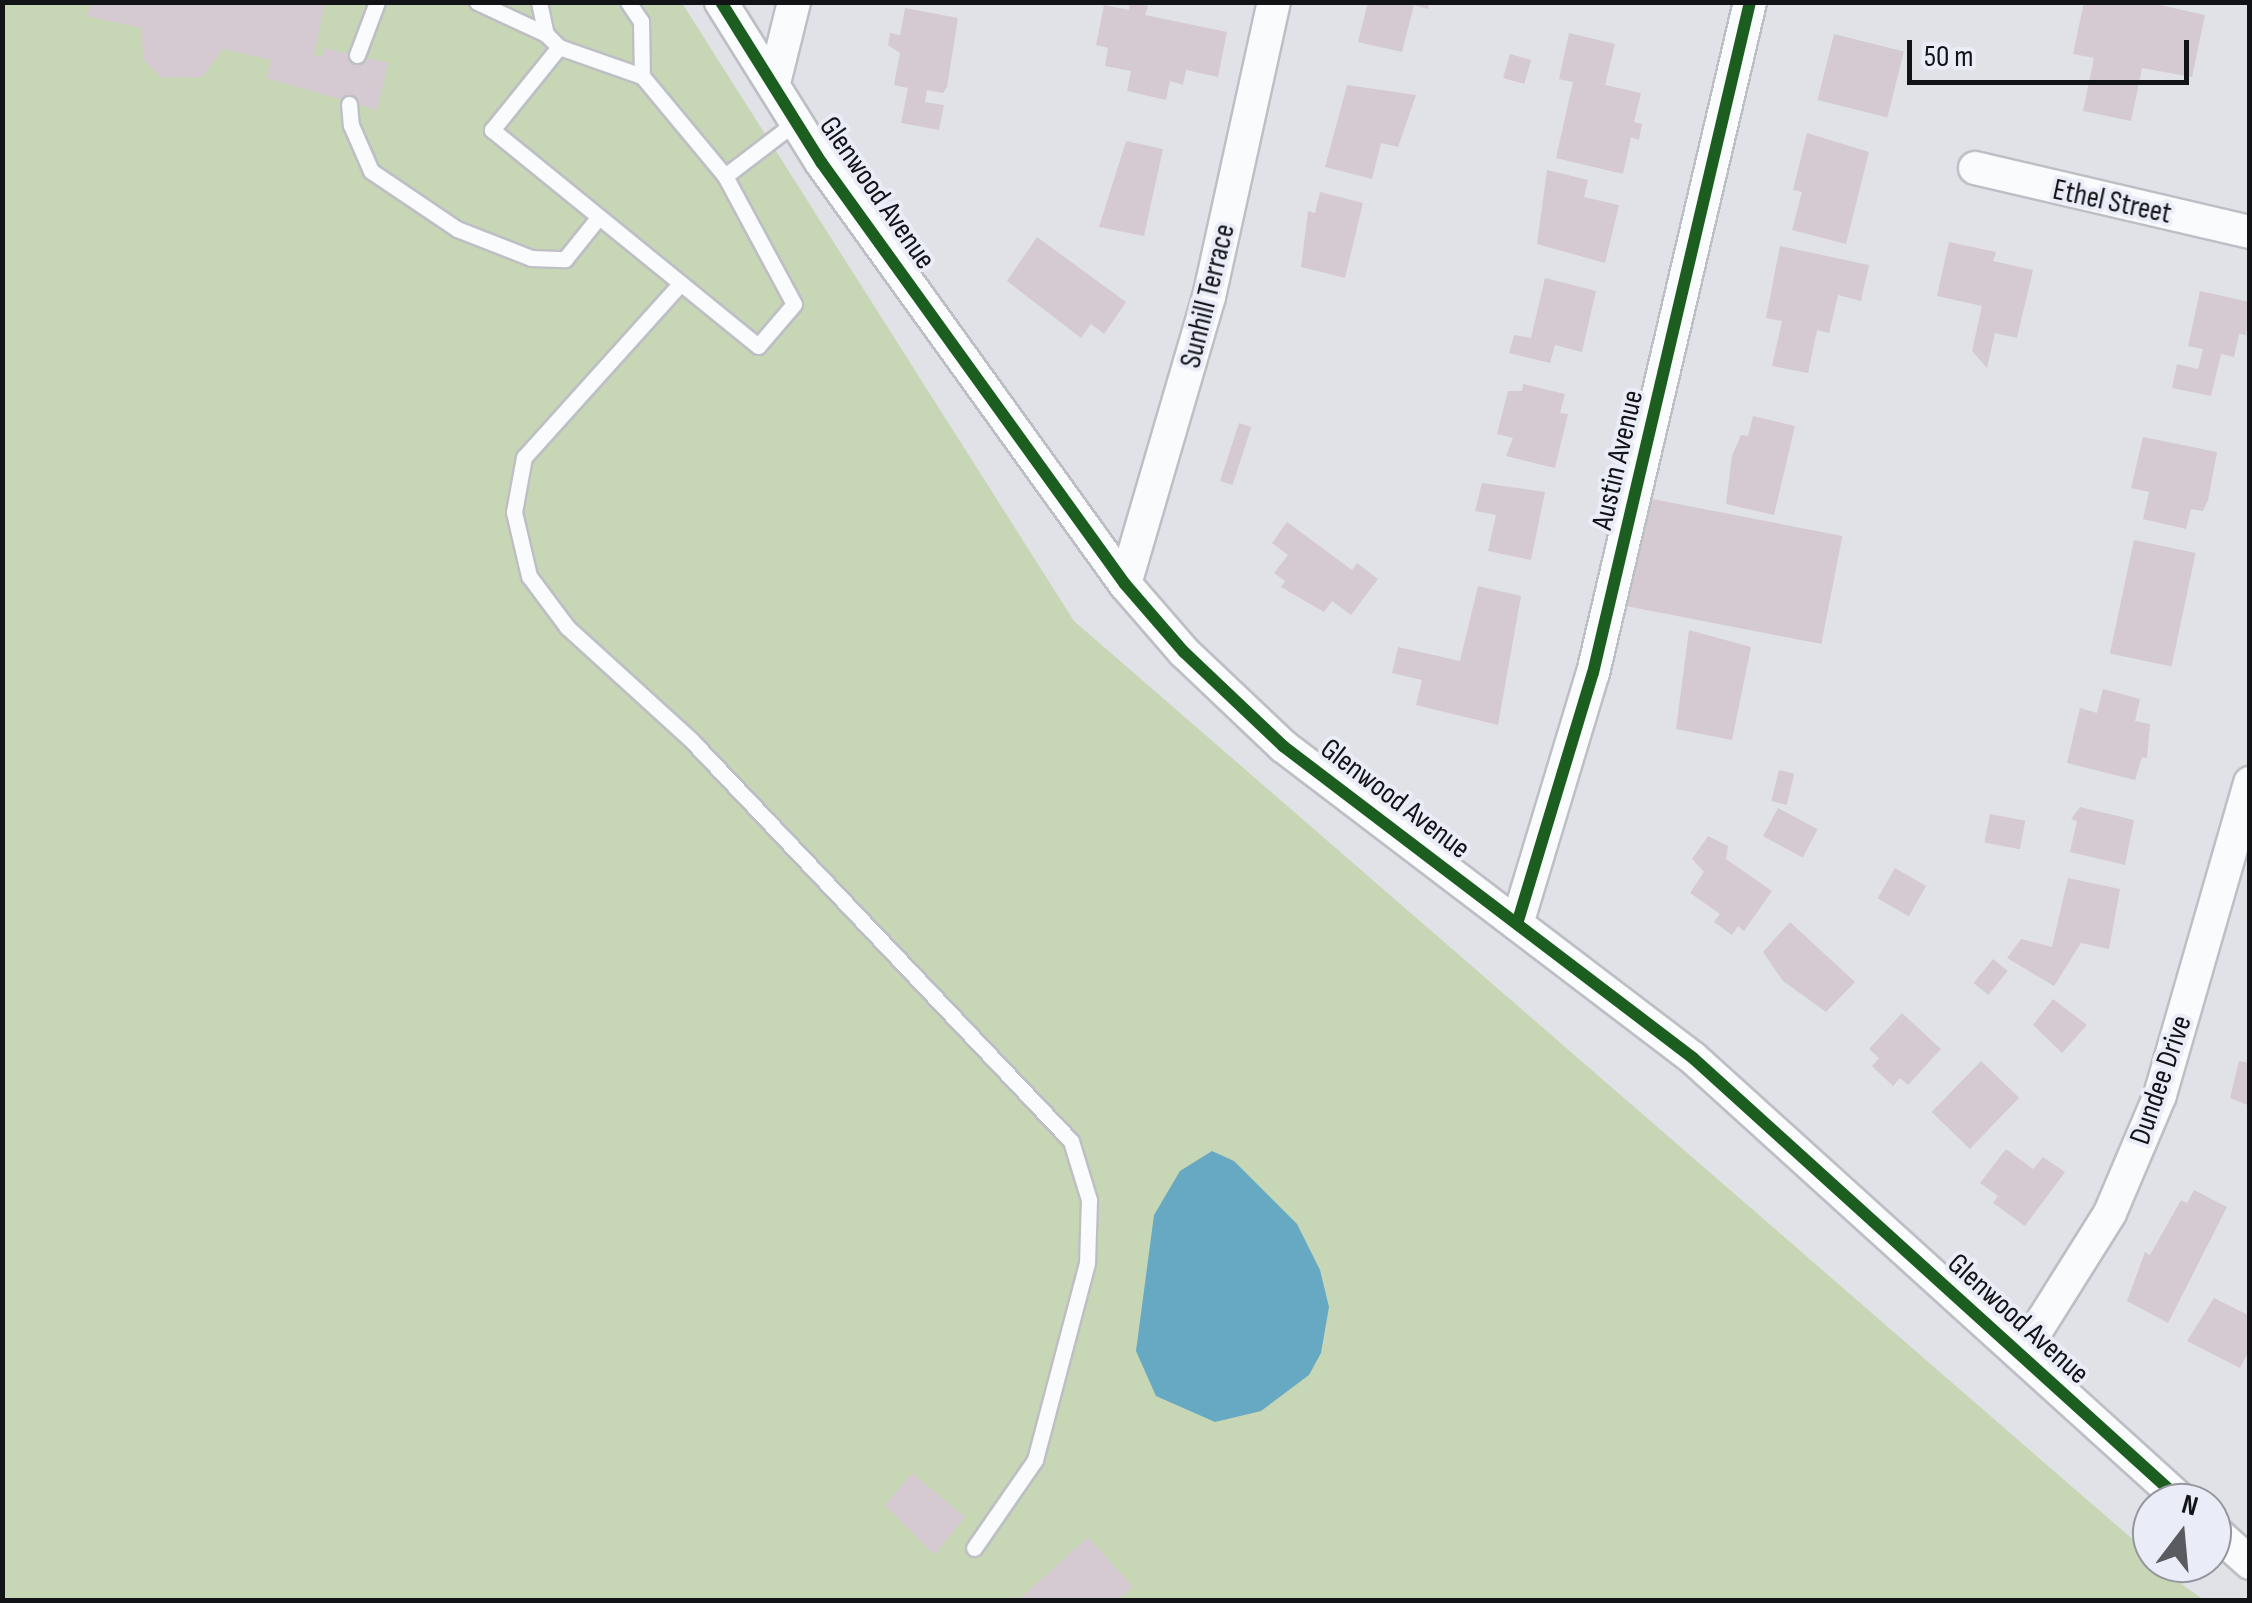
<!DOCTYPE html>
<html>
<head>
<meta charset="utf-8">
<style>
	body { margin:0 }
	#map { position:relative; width:2252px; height:1603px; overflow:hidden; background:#e0e2e8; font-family:"Sofia Sans Condensed",sans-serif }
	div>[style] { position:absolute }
	.green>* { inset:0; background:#c7d7b6 }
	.water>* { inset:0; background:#67a8c2 }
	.building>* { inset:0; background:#d5cad2; transform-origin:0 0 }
	.roads { filter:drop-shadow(2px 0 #bebfc4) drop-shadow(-2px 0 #bebfc4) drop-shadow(0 2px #bebfc4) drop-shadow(0 -2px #bebfc4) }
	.lane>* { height:15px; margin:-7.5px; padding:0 7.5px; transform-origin:7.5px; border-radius:7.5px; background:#fafbfc }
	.street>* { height:32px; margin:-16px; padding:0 16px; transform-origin:16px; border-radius:16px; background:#fafbfc }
	.cycleway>* { height:12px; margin:-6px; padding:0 6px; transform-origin:6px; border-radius:6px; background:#1b5e20 }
	span { translate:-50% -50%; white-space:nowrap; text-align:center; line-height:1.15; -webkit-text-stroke:8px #eaedf8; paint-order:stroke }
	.street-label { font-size:30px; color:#121316 }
	.frame { position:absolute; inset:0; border:5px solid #121316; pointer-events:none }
	.north { position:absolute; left:2132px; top:1483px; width:100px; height:100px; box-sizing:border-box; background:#eaedf8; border:2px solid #94969e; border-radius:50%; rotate:16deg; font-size:28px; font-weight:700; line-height:40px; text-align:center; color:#121316 }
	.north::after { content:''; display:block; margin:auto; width:35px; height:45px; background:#5a5b60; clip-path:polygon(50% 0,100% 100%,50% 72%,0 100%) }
	.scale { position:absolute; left:1907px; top:40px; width:282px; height:45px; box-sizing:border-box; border:5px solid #121316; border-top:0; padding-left:12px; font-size:30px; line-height:35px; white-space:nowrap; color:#121316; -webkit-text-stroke:8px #eaedf8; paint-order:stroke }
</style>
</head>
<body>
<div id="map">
	<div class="green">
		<div style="clip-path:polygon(3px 2px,682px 3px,1074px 621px,2152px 1556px,2152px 1563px,2204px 1600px,3px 1600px)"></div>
	</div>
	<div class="water">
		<div style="clip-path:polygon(1212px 1151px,1234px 1161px,1297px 1224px,1320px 1270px,1329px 1307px,1321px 1353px,1309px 1375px,1261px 1411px,1215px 1422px,1156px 1396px,1136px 1351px,1154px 1215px,1180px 1171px)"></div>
	</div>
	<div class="building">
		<div style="clip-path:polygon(91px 2px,325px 2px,314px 56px,322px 57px,324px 48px,388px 63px,377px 110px,266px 78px,271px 60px,223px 49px,202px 77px,162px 78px,144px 60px,141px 28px,87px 16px)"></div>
		<div style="clip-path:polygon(1130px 2px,1148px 6px,1145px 15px,1227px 32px,1218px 77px,1186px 70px,1183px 85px,1170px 81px,1166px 100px,1127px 91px,1131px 71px,1105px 66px,1108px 48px,1096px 45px,1104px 5px,1129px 10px)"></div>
		<div style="clip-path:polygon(1368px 2px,1429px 2px,1428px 9px,1414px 5px,1402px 52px,1358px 42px)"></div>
		<div style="clip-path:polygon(2084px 2px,2146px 2px,2205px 15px,2192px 77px,2142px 68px,2131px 121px,2083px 111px,2094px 58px,2073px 54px)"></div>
		<div style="clip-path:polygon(905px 8px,958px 18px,947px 87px,943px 93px,927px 90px,925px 102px,944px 105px,939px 130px,901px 123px,908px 88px,894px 85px,900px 53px,888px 45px,890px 33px,900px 35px)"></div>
		<div style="clip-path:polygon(1569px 33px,1615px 44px,1605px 85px,1641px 93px,1634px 122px,1642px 124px,1639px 140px,1631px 137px,1623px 174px,1556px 158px,1573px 82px,1559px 79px)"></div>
		<div style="left:1834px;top:34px;width:72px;height:68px;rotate:14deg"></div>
		<div style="left:1510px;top:54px;width:22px;height:25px;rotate:16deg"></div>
		<div style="clip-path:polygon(1347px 85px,1416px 95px,1398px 147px,1381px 143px,1372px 179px,1325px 167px)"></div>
		<div style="clip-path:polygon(1807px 133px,1869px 152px,1846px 244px,1792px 230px,1802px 192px,1793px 190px)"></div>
		<div style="clip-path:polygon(1126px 141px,1163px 149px,1144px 236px,1099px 227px)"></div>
		<div style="clip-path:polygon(1547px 170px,1588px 180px,1584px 197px,1619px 205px,1605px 263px,1537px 244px)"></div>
		<div style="clip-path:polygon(1320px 192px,1363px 203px,1345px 278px,1301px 267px,1308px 211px,1315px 213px)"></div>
		<div style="clip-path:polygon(1037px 237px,1126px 302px,1104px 334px,1091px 324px,1081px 338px,1007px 281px)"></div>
		<div style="clip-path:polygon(1949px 242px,1996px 252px,1993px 261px,2033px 270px,2017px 338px,1995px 333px,1987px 368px,1972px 351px,1982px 306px,1937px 296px)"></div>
		<div style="clip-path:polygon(1780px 246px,1869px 265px,1861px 301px,1838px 295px,1829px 333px,1817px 330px,1808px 373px,1772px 366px,1782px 321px,1766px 318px)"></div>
		<div style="clip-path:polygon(1545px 278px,1596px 291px,1582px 352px,1555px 345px,1550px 363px,1509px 353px,1514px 335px,1531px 338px)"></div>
		<div style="clip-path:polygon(2200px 291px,2250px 302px,2246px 335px,2239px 334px,2234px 357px,2221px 354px,2211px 396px,2172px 388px,2177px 364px,2198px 369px,2203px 349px,2188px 346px)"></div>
		<div style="clip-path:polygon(1523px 384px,1565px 394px,1560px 413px,1568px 414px,1555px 468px,1506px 456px,1513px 438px,1497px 434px,1508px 391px,1522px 391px)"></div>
		<div style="clip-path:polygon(1753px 416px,1795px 426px,1774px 515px,1726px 504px,1732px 456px,1741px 435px,1748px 436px)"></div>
		<div style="left:1239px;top:423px;width:13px;height:61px;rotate:18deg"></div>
		<div style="clip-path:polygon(2143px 437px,2217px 452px,2208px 500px,2203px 511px,2191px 509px,2186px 529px,2143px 519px,2149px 492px,2131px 488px)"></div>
		<div style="clip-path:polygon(1482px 483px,1545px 492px,1531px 560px,1488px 551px,1496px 515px,1475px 511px)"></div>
		<div style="left:1647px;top:498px;width:199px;height:110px;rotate:11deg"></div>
		<div style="clip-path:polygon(1287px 522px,1352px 570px,1357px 563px,1378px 579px,1351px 615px,1332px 601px,1324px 612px,1281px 587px,1285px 581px,1274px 573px,1288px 555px,1272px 543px)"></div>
		<div style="left:2134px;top:540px;width:63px;height:116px;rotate:12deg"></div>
		<div style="clip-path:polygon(1478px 586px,1521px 596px,1498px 725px,1416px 705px,1422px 680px,1392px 673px,1398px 647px,1460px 661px)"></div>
		<div style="clip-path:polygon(1689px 630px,1751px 647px,1732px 740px,1676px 729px)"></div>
		<div style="clip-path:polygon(2103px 689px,2140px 699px,2135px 721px,2150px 724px,2147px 758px,2142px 757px,2135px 780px,2067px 763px,2080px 708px,2097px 713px)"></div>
		<div style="left:1779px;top:770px;width:16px;height:32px;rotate:14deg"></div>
		<div style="clip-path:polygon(2080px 807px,2134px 820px,2125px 865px,2070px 852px,2077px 821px,2071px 819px)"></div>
		<div style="left:1778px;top:808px;width:45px;height:32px;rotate:28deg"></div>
		<div style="left:1990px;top:814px;width:36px;height:29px;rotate:11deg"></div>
		<div style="clip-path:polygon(1708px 836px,1728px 846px,1726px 859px,1772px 891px,1744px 931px,1738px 926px,1732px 935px,1714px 922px,1720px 914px,1690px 893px,1704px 872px,1692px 859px)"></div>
		<div style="left:1895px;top:868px;width:36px;height:35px;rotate:30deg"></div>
		<div style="clip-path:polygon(2068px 878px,2120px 889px,2109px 949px,2081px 943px,2054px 986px,2007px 958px,2021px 939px,2052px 947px)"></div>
		<div style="clip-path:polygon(1790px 922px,1855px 982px,1826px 1012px,1783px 981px,1763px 952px)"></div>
		<div style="left:1993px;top:959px;width:19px;height:31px;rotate:39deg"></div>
		<div style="clip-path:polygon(2053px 999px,2087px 1025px,2062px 1053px,2033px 1025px)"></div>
		<div style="clip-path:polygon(1902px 1013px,1941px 1049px,1908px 1085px,1900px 1078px,1893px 1086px,1872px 1066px,1879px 1058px,1869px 1049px)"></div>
		<div style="left:1981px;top:1061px;width:53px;height:71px;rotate:44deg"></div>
		<div style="clip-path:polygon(2239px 1061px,2250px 1063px,2250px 1106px,2230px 1098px)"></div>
		<div style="clip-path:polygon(2006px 1149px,2033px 1169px,2043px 1157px,2065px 1172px,2025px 1226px,1993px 1203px,1998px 1196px,1980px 1183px)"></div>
		<div style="clip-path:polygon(2194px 1190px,2227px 1207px,2168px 1323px,2127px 1301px,2145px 1252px,2150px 1255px,2181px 1200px,2187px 1203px)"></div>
		<div style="clip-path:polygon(2214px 1298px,2250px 1316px,2250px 1349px,2240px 1368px,2187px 1341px)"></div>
		<div style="clip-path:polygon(912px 1473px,965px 1517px,934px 1555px,885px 1505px)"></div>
		<div style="clip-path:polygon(1088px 1537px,1133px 1587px,1118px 1600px,1018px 1600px)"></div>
	</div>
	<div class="roads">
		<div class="lane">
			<div style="left:477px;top:2px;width:76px;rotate:24.9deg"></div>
			<div style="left:546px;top:34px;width:18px;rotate:45deg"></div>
			<div style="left:539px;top:2px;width:33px;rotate:78deg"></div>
			<div style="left:628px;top:2px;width:23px;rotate:56deg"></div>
			<div style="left:641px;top:21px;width:55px;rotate:89deg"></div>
			<div style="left:357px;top:55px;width:57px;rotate:-69.3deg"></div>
			<div style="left:349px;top:104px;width:21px;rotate:85deg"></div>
			<div style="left:351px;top:125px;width:50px;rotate:66.5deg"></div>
			<div style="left:371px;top:171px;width:104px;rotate:34deg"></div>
			<div style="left:457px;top:229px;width:79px;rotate:21.4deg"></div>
			<div style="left:531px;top:258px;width:34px;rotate:2deg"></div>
			<div style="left:565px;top:259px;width:51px;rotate:-51.3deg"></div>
			<div style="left:725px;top:176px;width:145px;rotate:61.7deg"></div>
			<div style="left:794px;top:304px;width:55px;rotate:130.6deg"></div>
			<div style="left:758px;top:346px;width:343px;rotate:-140.9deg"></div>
			<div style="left:492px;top:130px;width:107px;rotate:-51.1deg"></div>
			<div style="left:559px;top:47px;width:88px;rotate:19.3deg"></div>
			<div style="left:642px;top:76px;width:130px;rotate:50.3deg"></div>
			<div style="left:725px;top:176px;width:91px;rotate:-37.4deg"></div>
			<div style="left:680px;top:284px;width:233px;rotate:132deg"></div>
			<div style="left:524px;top:457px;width:56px;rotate:100.3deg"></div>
			<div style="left:514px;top:512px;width:66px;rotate:76.8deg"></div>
			<div style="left:529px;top:576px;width:64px;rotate:53.3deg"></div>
			<div style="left:567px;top:627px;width:168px;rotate:42.3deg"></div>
			<div style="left:691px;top:740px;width:552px;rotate:46.54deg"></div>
			<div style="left:1071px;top:1141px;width:62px;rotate:73deg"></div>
			<div style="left:1089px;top:1200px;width:63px;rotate:91.8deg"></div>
			<div style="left:1087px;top:1263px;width:204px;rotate:104.8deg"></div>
			<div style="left:1035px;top:1460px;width:107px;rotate:124.7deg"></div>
		</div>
		<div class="street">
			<div style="left:721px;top:2px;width:189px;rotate:58deg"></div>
			<div style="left:821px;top:162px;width:520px;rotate:54.23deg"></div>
			<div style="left:1125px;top:584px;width:90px;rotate:49.1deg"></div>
			<div style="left:1184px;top:652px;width:137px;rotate:43.5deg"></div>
			<div style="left:1283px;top:746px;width:515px;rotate:37.27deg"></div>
			<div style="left:1693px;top:1058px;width:663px;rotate:42.19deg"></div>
			<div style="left:774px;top:83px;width:83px;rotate:-76.1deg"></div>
			<div style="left:1975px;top:168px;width:282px;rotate:13.1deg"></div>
			<div style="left:1125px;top:584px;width:299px;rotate:-73.7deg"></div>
			<div style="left:1209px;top:297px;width:302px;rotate:-77.6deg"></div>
			<div style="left:1517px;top:924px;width:262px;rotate:-73.2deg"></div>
			<div style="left:1593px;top:673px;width:689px;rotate:-76.83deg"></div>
			<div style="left:2021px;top:1355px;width:168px;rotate:-57.9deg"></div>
			<div style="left:2110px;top:1213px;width:128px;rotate:-67deg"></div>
			<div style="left:2160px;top:1095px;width:325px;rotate:-73.9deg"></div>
			<div style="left:2212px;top:1529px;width:51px;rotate:41.8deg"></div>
		</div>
	</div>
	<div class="cycleway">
		<div style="left:721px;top:2px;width:189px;rotate:58deg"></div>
		<div style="left:821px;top:162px;width:520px;rotate:54.23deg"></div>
		<div style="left:1125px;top:584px;width:90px;rotate:49.1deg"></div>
		<div style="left:1184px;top:652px;width:137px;rotate:43.5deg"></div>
		<div style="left:1283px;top:746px;width:515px;rotate:37.27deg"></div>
		<div style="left:1693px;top:1058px;width:663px;rotate:42.19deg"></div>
		<div style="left:1517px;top:924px;width:262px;rotate:-73.2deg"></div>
		<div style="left:1593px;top:673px;width:689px;rotate:-76.83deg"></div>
	</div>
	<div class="street-label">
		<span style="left:877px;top:193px;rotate:55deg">Glenwood Avenue</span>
		<span style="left:2112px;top:202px;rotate:12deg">Ethel Street</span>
		<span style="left:1208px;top:296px;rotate:-76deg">Sunhill Terrace</span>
		<span style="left:1618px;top:460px;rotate:-77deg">Austin Avenue</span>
		<span style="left:1395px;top:799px;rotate:37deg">Glenwood Avenue</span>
		<span style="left:2161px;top:1080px;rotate:-71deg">Dundee Drive</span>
		<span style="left:2018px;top:1319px;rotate:42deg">Glenwood Avenue</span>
	</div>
	<div class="frame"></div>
	<div class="north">N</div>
	<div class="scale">50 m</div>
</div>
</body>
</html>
